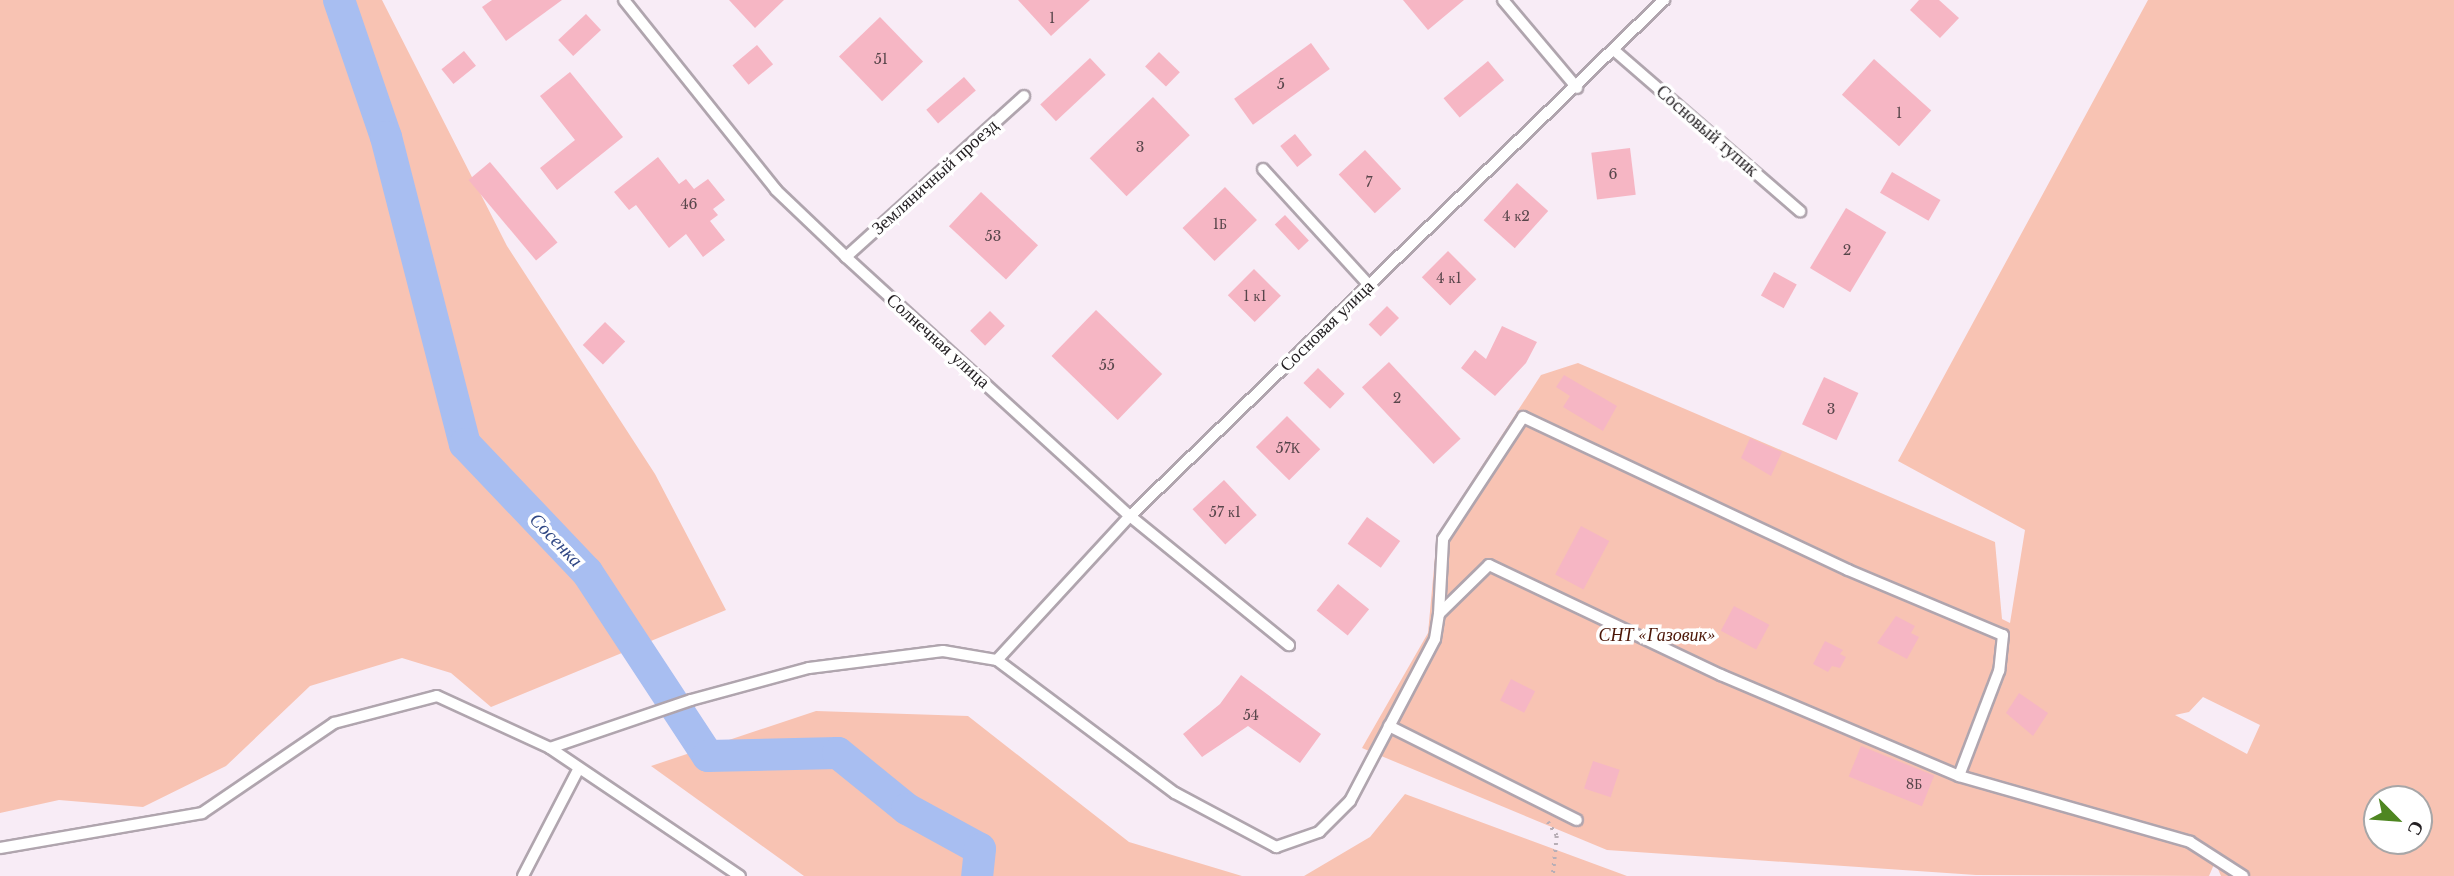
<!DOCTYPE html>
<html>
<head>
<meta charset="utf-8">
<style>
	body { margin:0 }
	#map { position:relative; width:2454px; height:876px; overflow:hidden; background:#f8ecf6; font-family:"Libre Baskerville",serif }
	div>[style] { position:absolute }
	.green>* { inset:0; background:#f8c3b3 }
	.river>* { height:32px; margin:-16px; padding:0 16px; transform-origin:16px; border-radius:16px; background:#a8bef1 }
	.building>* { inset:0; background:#f6b6c4; transform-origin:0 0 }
	.path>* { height:3.5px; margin-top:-1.75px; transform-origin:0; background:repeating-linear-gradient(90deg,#b8aeb6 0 2px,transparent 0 7px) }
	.roads { filter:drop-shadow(2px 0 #b0a5ae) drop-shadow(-2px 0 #b0a5ae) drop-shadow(0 2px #b0a5ae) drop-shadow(0 -2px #b0a5ae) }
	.service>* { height:10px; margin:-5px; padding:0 5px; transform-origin:5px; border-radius:5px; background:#fff }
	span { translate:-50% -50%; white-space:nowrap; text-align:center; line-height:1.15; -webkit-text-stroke:7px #fff; paint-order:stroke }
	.number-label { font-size:14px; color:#58464b }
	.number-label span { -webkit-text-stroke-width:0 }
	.street-label { font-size:18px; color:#242023 }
	.park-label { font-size:18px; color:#4b1506; font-style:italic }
	.water-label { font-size:19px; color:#304784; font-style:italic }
	.north { position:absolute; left:2363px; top:785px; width:70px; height:70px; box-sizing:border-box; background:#fff; border:2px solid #a7a6a7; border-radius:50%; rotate:115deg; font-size:19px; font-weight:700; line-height:28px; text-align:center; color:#242023 }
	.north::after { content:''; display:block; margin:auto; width:24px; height:32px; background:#4e8621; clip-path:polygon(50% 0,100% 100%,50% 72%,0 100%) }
</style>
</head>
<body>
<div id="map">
	<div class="green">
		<div style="clip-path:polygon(0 0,382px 0,507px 246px,655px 474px,726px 610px,491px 707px,451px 673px,402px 658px,310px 686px,226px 766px,143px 807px,59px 800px,0 813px)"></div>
		<div style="clip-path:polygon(evenodd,2148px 0,2454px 0,2454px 876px,2221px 876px,2215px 862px,2209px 876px,1976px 875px,1607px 850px,1362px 748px,1428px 633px,1437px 535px,1541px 375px,1578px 363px,1995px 542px,2002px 619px,2010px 623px,2025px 530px,1898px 461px,2148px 0,2203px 697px,2260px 725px,2247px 754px,2175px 715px,2189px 712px,2203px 697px,2148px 0,2377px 799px,2419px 799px,2419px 841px,2377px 841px,2377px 799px)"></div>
		<div style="clip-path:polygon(816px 711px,968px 716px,1129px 842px,1242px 876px,804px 876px,651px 766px)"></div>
		<div style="clip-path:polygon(1405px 794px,1627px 876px,1304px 876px,1370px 837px)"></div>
	</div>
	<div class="river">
		<div style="left:339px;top:0;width:145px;rotate:71.1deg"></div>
		<div style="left:386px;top:137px;width:317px;rotate:75.6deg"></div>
		<div style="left:465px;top:444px;width:177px;rotate:46.4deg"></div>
		<div style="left:587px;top:572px;width:220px;rotate:56.7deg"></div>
		<div style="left:708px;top:756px;width:130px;rotate:-1.3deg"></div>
		<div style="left:838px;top:753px;width:89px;rotate:39.1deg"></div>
		<div style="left:907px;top:809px;width:83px;rotate:28.7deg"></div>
		<div style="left:980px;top:849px;width:27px;rotate:96deg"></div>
	</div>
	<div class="building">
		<div style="clip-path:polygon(492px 0,562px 0,506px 41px,482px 7px)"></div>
		<div style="clip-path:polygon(729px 0,784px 0,755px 28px)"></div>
		<div style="clip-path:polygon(1018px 0,1090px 0,1051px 36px)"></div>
		<div style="clip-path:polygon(1403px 0,1464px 0,1428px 30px)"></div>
		<div style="clip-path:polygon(1919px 0,1939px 0,1959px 18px,1940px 38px,1910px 10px)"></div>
		<div style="left:586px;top:14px;width:22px;height:38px;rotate:47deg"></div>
		<div style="left:880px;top:17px;width:62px;height:57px;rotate:46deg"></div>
		<div style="left:1311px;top:43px;width:32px;height:95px;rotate:54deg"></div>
		<div style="left:757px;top:45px;width:25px;height:32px;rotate:50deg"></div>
		<div style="left:464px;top:51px;width:19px;height:29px;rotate:51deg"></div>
		<div style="left:1159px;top:52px;width:29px;height:20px;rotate:44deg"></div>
		<div style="left:1090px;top:58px;width:23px;height:68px;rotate:47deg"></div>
		<div style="left:1874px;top:59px;width:77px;height:48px;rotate:42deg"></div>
		<div style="left:1488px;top:61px;width:25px;height:58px;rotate:50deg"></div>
		<div style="clip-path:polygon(570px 72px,623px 137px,557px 190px,540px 168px,575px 140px,540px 96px)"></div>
		<div style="left:964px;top:77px;width:18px;height:50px;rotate:49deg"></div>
		<div style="left:1153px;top:97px;width:53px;height:88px;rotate:46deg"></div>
		<div style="left:1295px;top:134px;width:27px;height:19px;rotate:51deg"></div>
		<div style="left:1630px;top:148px;width:47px;height:39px;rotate:83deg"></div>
		<div style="left:1365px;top:150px;width:53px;height:36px;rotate:47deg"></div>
		<div style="clip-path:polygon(658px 157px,679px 184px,686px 179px,694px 189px,708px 179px,725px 200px,713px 209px,718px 215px,710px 221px,725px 240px,703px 257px,686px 234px,669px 248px,636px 205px,629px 210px,614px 192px)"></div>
		<div style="left:490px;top:162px;width:105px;height:28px;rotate:50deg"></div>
		<div style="left:1892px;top:172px;width:56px;height:24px;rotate:30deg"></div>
		<div style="left:1517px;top:183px;width:42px;height:50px;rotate:42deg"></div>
		<div style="left:1225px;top:187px;width:46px;height:59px;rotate:46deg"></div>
		<div style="left:981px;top:192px;width:78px;height:47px;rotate:43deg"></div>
		<div style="left:1846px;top:208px;width:47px;height:70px;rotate:31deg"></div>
		<div style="left:1285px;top:215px;width:35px;height:14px;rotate:47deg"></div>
		<div style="left:1448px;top:251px;width:40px;height:37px;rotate:45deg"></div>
		<div style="left:1254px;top:269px;width:38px;height:37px;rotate:45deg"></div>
		<div style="left:1774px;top:272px;width:26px;height:27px;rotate:29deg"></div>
		<div style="left:1387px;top:306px;width:17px;height:26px;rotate:45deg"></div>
		<div style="left:1096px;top:310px;width:92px;height:64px;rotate:44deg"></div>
		<div style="left:990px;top:311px;width:21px;height:28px;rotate:45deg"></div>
		<div style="left:605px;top:322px;width:28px;height:32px;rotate:44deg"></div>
		<div style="clip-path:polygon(1502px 326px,1537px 342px,1526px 363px,1495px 396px,1461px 368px,1475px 350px,1486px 359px)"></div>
		<div style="left:1389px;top:362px;width:105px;height:37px;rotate:47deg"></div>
		<div style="left:1318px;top:368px;width:37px;height:21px;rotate:44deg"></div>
		<div style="clip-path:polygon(1564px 375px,1617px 406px,1603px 431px,1563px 407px,1570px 396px,1556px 387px)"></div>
		<div style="left:1824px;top:377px;width:38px;height:52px;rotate:25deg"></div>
		<div style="left:1287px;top:416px;width:47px;height:44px;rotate:45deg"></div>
		<div style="clip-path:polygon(1750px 438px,1782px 452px,1771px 476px,1741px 458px)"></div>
		<div style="left:1224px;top:480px;width:48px;height:43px;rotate:47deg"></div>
		<div style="left:1367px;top:517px;width:41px;height:33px;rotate:36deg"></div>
		<div style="left:1581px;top:526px;width:32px;height:55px;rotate:28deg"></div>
		<div style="left:1338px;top:584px;width:40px;height:34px;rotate:39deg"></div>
		<div style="left:1734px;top:606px;width:40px;height:28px;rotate:28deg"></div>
		<div style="clip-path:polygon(1896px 616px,1915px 626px,1911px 633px,1919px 637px,1907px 659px,1877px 643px)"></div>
		<div style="clip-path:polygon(1825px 641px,1843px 650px,1840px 654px,1846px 657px,1840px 668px,1832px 666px,1828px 672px,1813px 664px)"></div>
		<div style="clip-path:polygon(1241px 675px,1321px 734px,1300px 763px,1248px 726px,1202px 757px,1183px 734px,1220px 704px)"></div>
		<div style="left:1511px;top:679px;width:27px;height:24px;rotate:27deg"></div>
		<div style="clip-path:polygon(2019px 693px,2048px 713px,2033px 736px,2006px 713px)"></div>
		<div style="left:1861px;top:746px;width:79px;height:33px;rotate:22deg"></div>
		<div style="left:1593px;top:761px;width:28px;height:29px;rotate:18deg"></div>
	</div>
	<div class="path">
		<div style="left:1548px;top:822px;width:17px;rotate:57deg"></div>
		<div style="left:1557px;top:836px;width:40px;rotate:95.7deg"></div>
	</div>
	<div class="roads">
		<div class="service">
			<div style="left:624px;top:0;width:243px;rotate:51.3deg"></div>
			<div style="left:776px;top:190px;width:97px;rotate:43.7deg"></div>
			<div style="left:846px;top:257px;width:384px;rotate:42.4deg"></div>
			<div style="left:1130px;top:516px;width:205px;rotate:39.1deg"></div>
			<div style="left:1503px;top:0;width:115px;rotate:49.9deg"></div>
			<div style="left:1615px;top:51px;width:245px;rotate:40.9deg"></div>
			<div style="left:1263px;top:169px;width:157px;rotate:47.6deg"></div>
			<div style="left:846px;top:257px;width:240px;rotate:-42.1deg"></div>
			<div style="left:1439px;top:614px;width:75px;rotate:-86.9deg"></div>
			<div style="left:1443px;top:539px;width:146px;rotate:-56.7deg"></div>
			<div style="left:1523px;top:417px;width:359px;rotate:25.2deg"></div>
			<div style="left:1848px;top:570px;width:168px;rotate:22.8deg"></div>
			<div style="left:2003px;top:635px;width:36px;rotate:96deg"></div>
			<div style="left:1999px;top:671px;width:112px;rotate:110.9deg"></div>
			<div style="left:997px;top:660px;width:196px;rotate:-47.3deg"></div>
			<div style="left:1130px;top:516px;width:743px;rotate:-44.02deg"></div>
			<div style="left:1389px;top:726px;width:210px;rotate:26.6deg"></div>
			<div style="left:550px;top:748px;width:229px;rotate:34deg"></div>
			<div style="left:0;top:848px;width:205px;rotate:-9.8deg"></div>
			<div style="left:202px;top:813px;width:160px;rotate:-34.3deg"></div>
			<div style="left:334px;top:723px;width:106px;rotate:-14.7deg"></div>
			<div style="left:437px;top:696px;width:124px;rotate:24.7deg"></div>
			<div style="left:550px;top:748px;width:149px;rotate:-18.8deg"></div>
			<div style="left:691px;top:700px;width:122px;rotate:-15.2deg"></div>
			<div style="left:809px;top:668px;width:135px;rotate:-7.2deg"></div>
			<div style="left:943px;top:651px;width:55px;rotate:9.5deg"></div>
			<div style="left:997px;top:660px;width:222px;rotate:36.8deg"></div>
			<div style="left:1175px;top:793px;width:115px;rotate:28.1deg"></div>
			<div style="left:1276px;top:847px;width:46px;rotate:-19.2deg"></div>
			<div style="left:1319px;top:832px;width:44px;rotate:-45deg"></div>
			<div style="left:1350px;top:801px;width:183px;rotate:-62.3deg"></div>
			<div style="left:1435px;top:639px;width:25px;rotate:-81deg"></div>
			<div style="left:1439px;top:614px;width:70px;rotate:-44.4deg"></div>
			<div style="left:1489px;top:565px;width:257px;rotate:25.4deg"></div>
			<div style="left:1721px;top:675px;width:259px;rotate:23deg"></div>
			<div style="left:1959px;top:776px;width:240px;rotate:15.9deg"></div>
			<div style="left:2190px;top:842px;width:63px;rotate:32.7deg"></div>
			<div style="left:523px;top:876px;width:119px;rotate:-62.6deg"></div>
		</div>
	</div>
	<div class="number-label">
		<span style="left:1052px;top:18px">1</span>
		<span style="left:881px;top:59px">51</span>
		<span style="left:1281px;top:84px">5</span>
		<span style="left:1899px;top:113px">1</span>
		<span style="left:1140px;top:147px">3</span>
		<span style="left:1613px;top:174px">6</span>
		<span style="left:1369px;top:182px">7</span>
		<span style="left:689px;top:204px">46</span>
		<span style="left:1516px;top:216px">4 к2</span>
		<span style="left:1220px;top:224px">1Б</span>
		<span style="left:993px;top:236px">53</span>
		<span style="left:1847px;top:250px">2</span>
		<span style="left:1449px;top:278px">4 к1</span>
		<span style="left:1255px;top:296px">1 к1</span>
		<span style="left:1107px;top:365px">55</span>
		<span style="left:1397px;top:398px">2</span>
		<span style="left:1831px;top:409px">3</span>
		<span style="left:1288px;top:448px">57К</span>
		<span style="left:1225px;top:512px">57 к1</span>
		<span style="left:1251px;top:715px">54</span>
		<span style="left:1914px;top:784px">8Б</span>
	</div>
	<div class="street-label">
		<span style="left:1707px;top:131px;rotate:41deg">Сосновый тупик</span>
		<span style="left:935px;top:177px;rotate:-42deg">Земляничный проезд</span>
		<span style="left:1327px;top:326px;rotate:-44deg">Сосновая улица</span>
		<span style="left:938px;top:341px;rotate:42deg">Солнечная улица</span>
	</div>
	<div class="park-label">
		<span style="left:1657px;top:635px">СНТ «Газовик»</span>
	</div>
	<div class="water-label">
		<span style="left:556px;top:540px;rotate:46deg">Сосенка</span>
	</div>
	<div class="north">С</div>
</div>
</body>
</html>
